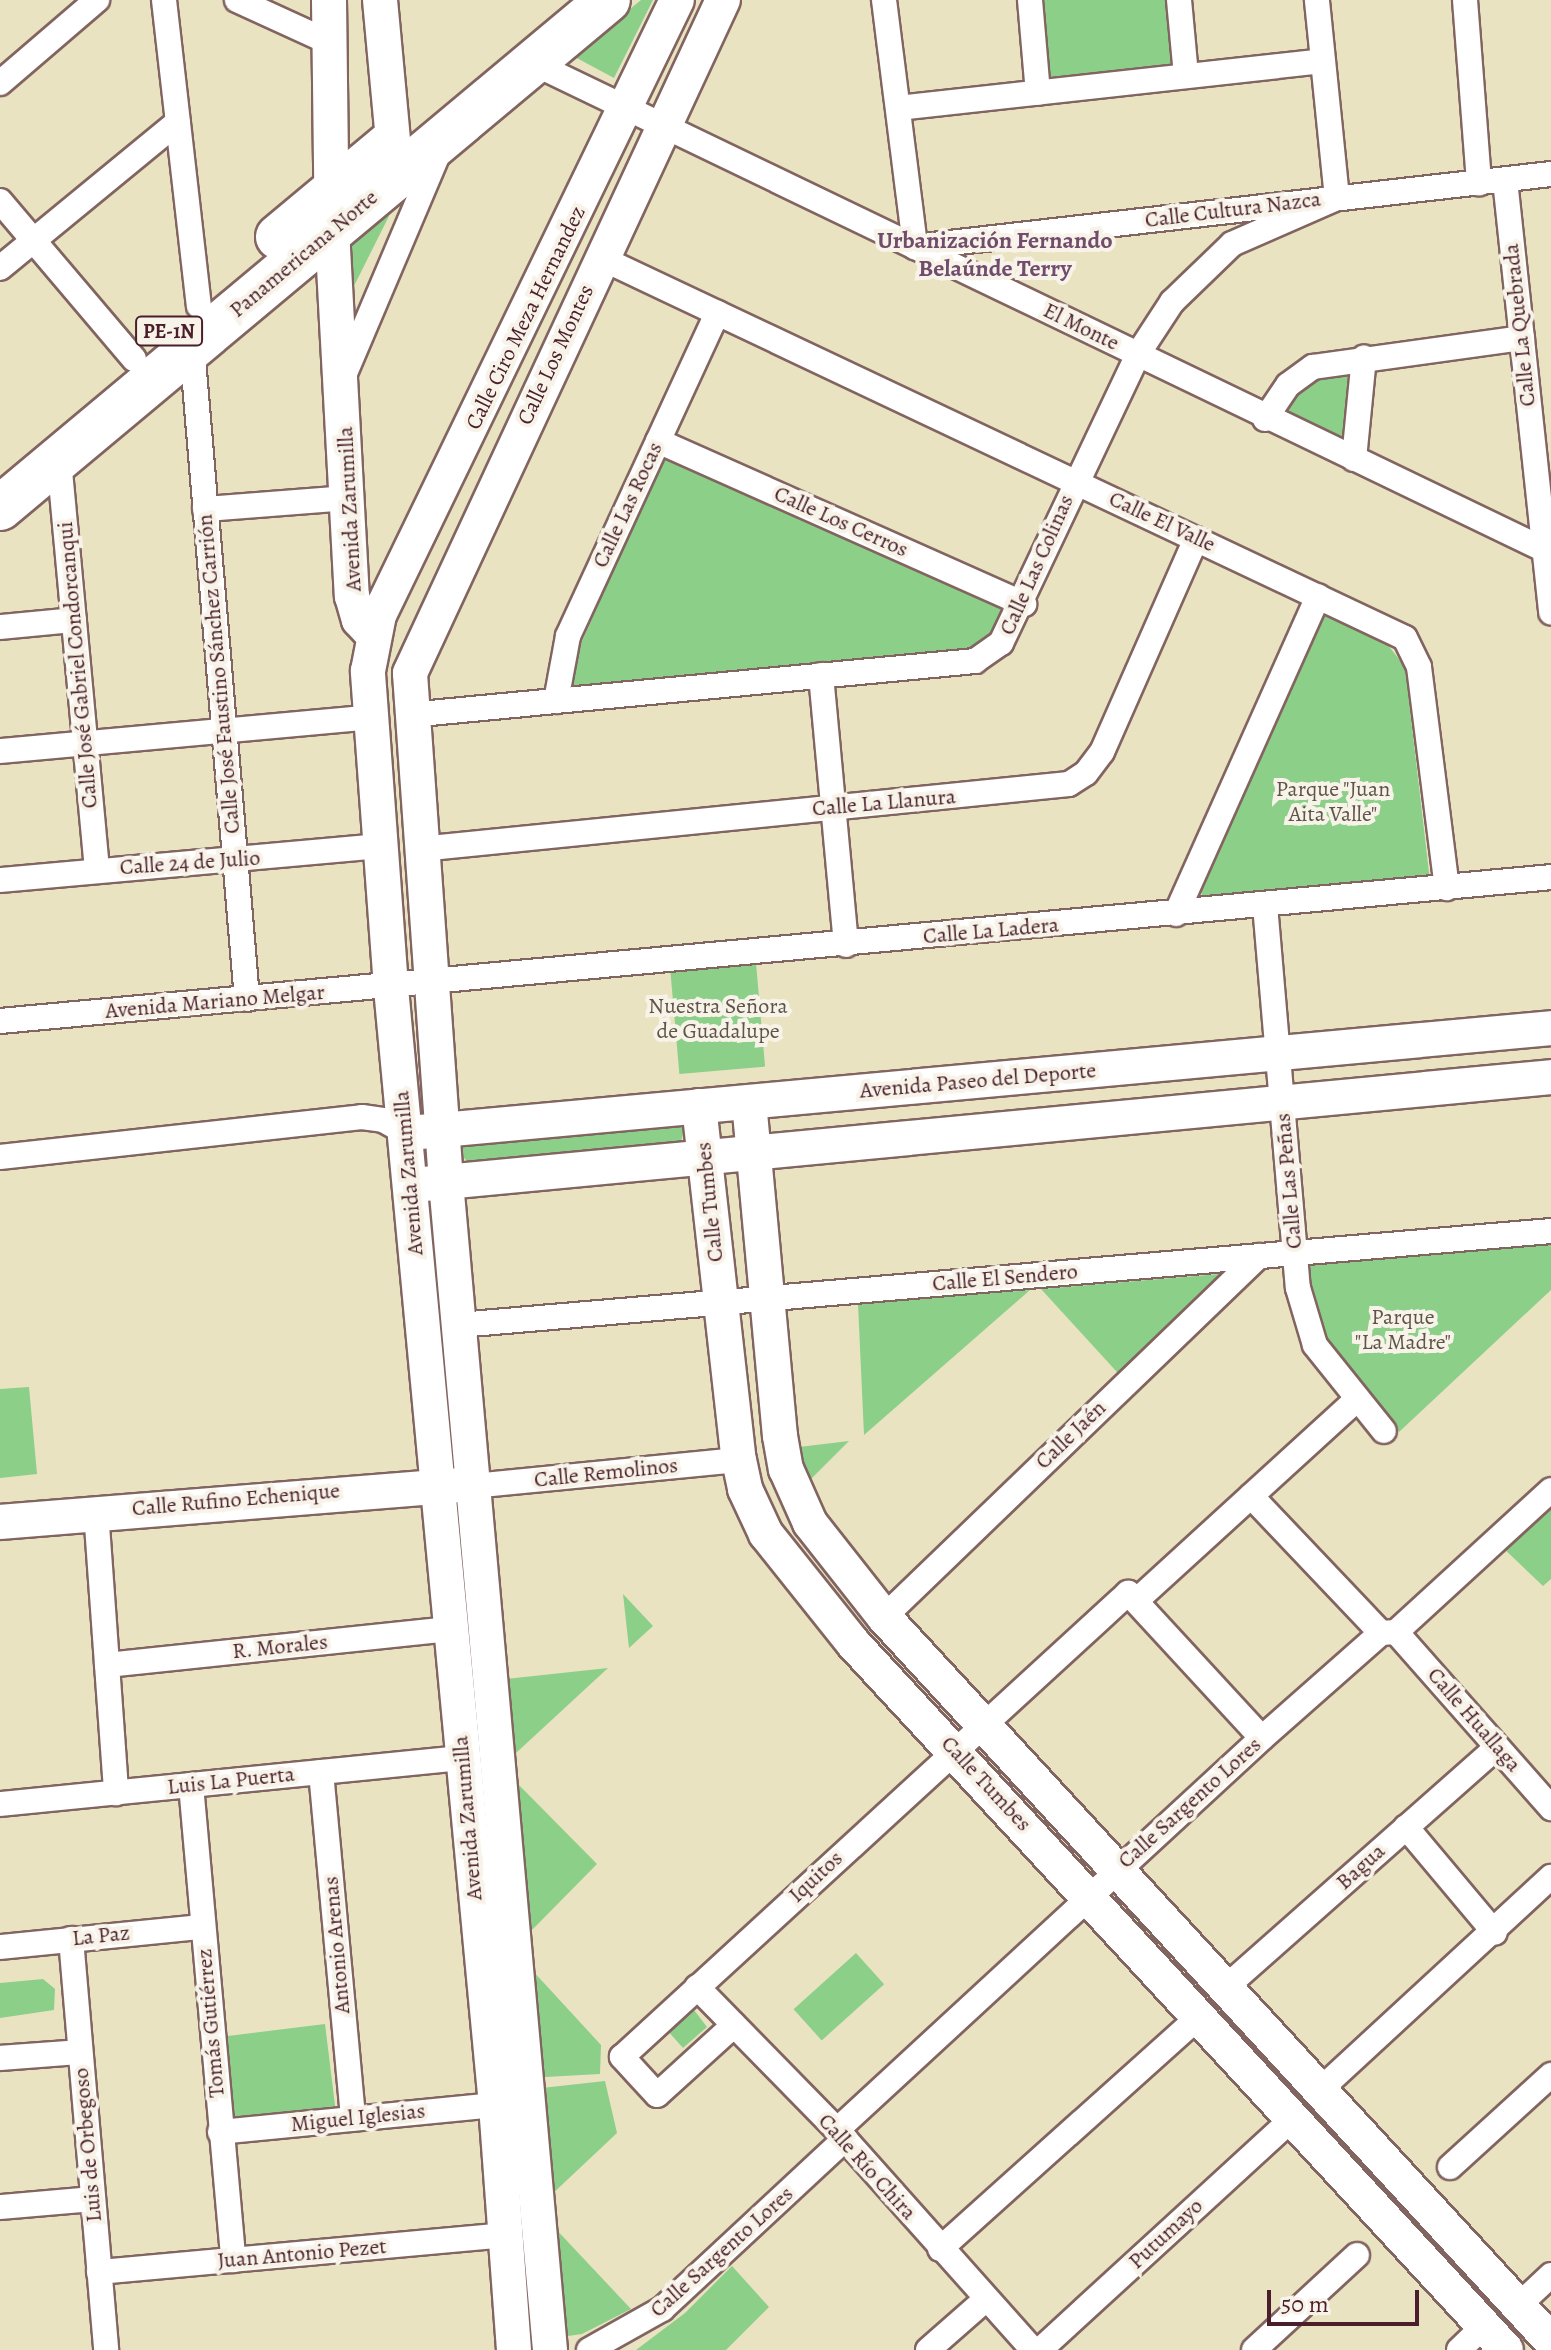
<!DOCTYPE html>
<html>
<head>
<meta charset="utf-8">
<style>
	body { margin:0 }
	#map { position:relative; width:1551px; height:2350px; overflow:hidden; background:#eae3c2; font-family:Alegreya,serif }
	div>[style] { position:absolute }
	.green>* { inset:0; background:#8bcf89; transform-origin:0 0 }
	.roads { filter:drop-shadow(2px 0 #826460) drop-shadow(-2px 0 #826460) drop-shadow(0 2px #826460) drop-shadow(0 -2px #826460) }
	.street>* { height:24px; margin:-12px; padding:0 12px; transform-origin:12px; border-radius:12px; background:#fff }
	.secondary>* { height:34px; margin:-17px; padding:0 17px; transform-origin:17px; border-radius:17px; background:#fff }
	.highway>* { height:44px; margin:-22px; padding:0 22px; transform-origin:22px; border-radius:22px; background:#fff }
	span { translate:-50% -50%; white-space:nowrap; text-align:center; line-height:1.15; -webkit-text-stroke:8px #f7f3e8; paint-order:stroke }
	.shield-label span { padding:2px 6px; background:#f7f3e8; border:2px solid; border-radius:6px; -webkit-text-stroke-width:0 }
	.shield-label { font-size:20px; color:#4a1f2b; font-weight:700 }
	.street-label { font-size:22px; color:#4a1f2b }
	.park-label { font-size:22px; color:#5e5447 }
	.neighbourhood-label { font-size:24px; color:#714c6c; font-weight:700 }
	.scale { position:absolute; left:1267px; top:2290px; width:152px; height:36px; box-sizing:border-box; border:4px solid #4a1f2b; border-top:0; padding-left:10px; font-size:24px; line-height:28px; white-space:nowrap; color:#4a1f2b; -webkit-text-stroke:6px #f7f3e8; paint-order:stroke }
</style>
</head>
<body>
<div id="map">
	<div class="green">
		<div style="clip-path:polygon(641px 0,653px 0,614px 78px,573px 56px)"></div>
		<div style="clip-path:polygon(1035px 0,1174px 0,1180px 70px,1050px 86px)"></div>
		<div style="clip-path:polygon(384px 214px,389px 216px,351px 292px,348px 247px)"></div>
		<div style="clip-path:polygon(1351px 371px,1348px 450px,1278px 412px,1310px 380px)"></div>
		<div style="clip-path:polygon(664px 456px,982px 596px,1001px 610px,1004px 620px,969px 652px,570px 686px,568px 673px)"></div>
		<div style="clip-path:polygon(1324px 615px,1381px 636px,1405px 667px,1430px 881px,1204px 899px,1199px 888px)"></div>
		<div style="left:756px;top:963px;width:104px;height:86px;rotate:85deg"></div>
		<div style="clip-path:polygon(680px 1123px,685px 1129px,681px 1141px,468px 1162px,459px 1153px,460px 1145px)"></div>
		<div style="clip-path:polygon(1551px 1244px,1551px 1290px,1399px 1432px,1324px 1347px,1303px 1266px)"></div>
		<div style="clip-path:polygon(1243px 1272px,1127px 1383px,1041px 1289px)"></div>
		<div style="clip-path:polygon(1030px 1290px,864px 1435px,858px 1304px)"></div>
		<div style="clip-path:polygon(29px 1387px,37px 1474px,0 1478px,0 1389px)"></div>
		<div style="clip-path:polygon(849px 1441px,808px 1482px,799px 1447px)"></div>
		<div style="clip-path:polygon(1551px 1493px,1551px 1579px,1543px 1586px,1500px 1545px)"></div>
		<div style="clip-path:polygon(623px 1594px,653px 1626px,629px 1648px)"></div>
		<div style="clip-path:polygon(608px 1668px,516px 1753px,511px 1751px,506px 1679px)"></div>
		<div style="clip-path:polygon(514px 1780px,597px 1864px,533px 1929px,526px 1927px)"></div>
		<div style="left:856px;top:1953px;width:42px;height:84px;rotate:48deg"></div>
		<div style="clip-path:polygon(532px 1970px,601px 2045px,600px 2074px,545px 2077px,540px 2073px)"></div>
		<div style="clip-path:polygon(43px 1979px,55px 1989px,54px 2010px,0 2018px,0 1983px)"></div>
		<div style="clip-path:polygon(691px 2006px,707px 2027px,683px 2048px,667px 2030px)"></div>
		<div style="left:325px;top:2024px;width:96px;height:108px;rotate:83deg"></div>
		<div style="clip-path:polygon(605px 2081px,617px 2133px,549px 2197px,542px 2088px)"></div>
		<div style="clip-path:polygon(552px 2225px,631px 2309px,582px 2334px,561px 2337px)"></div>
		<div style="clip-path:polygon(732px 2266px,769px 2307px,726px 2350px,636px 2350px,685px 2313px)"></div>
	</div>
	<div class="roads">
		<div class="street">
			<div style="left:164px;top:0;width:308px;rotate:83.5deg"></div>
			<div style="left:237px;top:0;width:106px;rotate:24.6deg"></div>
			<div style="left:884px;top:0;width:249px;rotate:82.8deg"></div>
			<div style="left:915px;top:247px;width:640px;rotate:-6.55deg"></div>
			<div style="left:1030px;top:0;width:93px;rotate:85.1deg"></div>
			<div style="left:1179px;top:0;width:76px;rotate:84.7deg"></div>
			<div style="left:1465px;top:0;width:184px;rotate:85.6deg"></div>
			<div style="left:533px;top:63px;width:1121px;rotate:25.7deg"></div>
			<div style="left:0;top:83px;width:128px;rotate:-40.6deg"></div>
			<div style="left:898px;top:108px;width:427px;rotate:-6.3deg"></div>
			<div style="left:1505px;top:180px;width:435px;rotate:83.9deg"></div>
			<div style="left:0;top:201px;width:207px;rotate:49.7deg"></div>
			<div style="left:601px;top:258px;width:889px;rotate:25.3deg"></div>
			<div style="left:1405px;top:638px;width:32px;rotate:64deg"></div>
			<div style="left:1419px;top:667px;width:223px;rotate:82.8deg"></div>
			<div style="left:0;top:268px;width:230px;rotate:-39.4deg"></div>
			<div style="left:192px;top:348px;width:653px;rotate:85.17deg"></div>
			<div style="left:343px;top:378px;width:246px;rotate:-67deg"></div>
			<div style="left:1265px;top:419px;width:41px;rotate:-55.9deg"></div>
			<div style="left:1288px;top:385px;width:31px;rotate:-36deg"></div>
			<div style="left:1313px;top:367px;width:211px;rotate:-7.9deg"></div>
			<div style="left:658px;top:441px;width:401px;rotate:24deg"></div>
			<div style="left:1354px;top:459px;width:102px;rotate:-84.4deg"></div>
			<div style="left:59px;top:460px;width:412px;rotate:84.7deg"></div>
			<div style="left:205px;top:509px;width:144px;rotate:-4.4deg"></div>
			<div style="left:0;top:627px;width:74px;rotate:-5.4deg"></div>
			<div style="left:821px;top:675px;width:271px;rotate:84.7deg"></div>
			<div style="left:556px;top:701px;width:66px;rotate:-79.5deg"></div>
			<div style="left:568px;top:636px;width:356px;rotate:-65.2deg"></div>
			<div style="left:409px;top:715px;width:569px;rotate:-5.45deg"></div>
			<div style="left:975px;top:661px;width:32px;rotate:-35deg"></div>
			<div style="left:1001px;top:643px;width:320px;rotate:-64.6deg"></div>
			<div style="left:1138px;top:354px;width:62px;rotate:-56.8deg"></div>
			<div style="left:1172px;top:302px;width:83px;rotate:-44deg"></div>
			<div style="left:1232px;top:244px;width:115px;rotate:-23.7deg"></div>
			<div style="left:1337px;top:198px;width:199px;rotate:-95.8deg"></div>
			<div style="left:0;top:751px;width:373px;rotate:-5.2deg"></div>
			<div style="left:420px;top:849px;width:652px;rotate:-5.72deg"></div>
			<div style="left:1069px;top:784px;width:20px;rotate:-33deg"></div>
			<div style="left:1086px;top:773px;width:26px;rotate:-53deg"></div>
			<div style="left:1102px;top:752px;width:233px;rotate:-66.2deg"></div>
			<div style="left:0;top:880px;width:381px;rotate:-5.1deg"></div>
			<div style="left:1265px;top:905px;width:384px;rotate:85.1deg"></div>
			<div style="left:1298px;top:1288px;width:59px;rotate:73.4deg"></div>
			<div style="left:1315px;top:1345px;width:110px;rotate:51.3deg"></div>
			<div style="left:1176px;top:914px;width:348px;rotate:-65.9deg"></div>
			<div style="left:0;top:1021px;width:1558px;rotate:-5.3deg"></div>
			<div style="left:0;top:1157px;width:364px;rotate:-6.3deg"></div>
			<div style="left:362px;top:1117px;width:21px;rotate:8deg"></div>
			<div style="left:383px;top:1120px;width:26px;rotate:29deg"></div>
			<div style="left:459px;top:1325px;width:1096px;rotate:-4.92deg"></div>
			<div style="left:473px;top:1486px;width:267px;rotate:-5.6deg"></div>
			<div style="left:1251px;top:1496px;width:189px;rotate:46.5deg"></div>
			<div style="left:96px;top:1511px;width:283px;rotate:85.9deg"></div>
			<div style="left:1136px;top:1601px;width:298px;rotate:-42.4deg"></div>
			<div style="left:884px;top:1617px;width:521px;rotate:-43.91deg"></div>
			<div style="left:1396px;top:1632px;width:235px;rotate:48.6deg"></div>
			<div style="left:107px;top:1665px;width:347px;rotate:-6deg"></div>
			<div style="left:321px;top:1772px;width:348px;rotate:84.7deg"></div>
			<div style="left:191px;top:1785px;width:477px;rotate:84.9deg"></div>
			<div style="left:0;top:1804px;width:464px;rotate:-5.7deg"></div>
			<div style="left:1406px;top:1827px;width:138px;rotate:50deg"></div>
			<div style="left:71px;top:1939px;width:412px;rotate:85.1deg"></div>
			<div style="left:0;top:1947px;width:203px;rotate:-5.7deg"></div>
			<div style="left:697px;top:1987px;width:200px;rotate:45.6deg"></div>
			<div style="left:837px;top:2130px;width:295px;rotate:48.3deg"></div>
			<div style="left:1226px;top:1987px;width:362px;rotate:-41.5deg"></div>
			<div style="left:734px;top:2025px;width:104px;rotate:137.7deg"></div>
			<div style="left:657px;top:2095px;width:52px;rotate:-132.6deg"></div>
			<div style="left:622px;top:2057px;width:687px;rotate:-42.52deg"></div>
			<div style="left:1128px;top:1593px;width:197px;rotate:47.3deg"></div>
			<div style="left:0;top:2058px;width:80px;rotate:-4.3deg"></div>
			<div style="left:1321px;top:2089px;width:313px;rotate:-42.7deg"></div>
			<div style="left:837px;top:2130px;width:578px;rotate:-42.69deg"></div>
			<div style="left:1262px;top:1738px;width:159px;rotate:-41.4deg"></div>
			<div style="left:1381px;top:1633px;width:15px;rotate:-4deg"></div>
			<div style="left:1396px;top:1632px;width:210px;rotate:-42.5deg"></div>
			<div style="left:220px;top:2132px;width:277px;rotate:-5.6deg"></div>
			<div style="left:1450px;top:2167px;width:137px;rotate:-42.3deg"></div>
			<div style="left:0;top:2207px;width:93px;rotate:-4.9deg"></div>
			<div style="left:940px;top:2249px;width:348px;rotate:-41.9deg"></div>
			<div style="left:99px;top:2272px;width:408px;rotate:-5.2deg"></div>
			<div style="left:1519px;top:2305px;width:44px;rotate:-43.2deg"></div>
			<div style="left:589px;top:2350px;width:84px;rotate:-29.3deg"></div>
			<div style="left:662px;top:2309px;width:250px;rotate:-42.9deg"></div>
			<div style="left:928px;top:2350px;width:77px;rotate:-41.3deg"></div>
			<div style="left:1040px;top:2350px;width:342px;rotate:-42.5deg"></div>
			<div style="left:1254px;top:2350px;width:140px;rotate:-42.7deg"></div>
			<div style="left:1459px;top:2350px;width:35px;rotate:-44deg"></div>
		</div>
		<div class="secondary">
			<div style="left:329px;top:0;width:230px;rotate:89.3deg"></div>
			<div style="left:332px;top:230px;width:367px;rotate:86.9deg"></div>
			<div style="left:352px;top:596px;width:25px;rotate:74deg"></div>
			<div style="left:359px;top:620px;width:19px;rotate:47deg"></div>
			<div style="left:380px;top:0;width:142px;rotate:84.7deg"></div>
			<div style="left:749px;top:1102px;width:335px;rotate:84.7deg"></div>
			<div style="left:780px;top:1436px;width:34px;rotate:80deg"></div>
			<div style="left:786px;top:1469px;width:59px;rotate:66deg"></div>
			<div style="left:810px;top:1523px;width:120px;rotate:51.8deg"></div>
			<div style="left:884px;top:1617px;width:984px;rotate:47.35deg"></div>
			<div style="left:699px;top:1106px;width:356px;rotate:83.6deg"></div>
			<div style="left:739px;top:1460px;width:30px;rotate:78deg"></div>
			<div style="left:745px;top:1489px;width:50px;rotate:65deg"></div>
			<div style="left:766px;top:1534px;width:139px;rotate:51.4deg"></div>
			<div style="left:853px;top:1643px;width:962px;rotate:47.27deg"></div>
			<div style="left:420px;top:1132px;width:1136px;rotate:-5.25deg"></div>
			<div style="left:424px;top:1184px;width:1132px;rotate:-5.42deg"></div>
			<div style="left:0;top:1522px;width:459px;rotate:-4.6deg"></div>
			<div style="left:514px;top:2350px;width:246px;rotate:-94.2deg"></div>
			<div style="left:496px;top:2105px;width:1123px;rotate:-95.37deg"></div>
			<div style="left:391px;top:987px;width:317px;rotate:-94.2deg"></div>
			<div style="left:368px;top:671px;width:57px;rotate:-78.9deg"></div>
			<div style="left:379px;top:615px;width:683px;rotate:-64.15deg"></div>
			<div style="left:550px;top:2350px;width:1173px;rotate:-95.09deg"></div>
			<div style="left:446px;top:1182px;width:510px;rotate:-94.05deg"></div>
			<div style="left:410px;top:673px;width:742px;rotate:-65.06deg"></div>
		</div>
		<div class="highway">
			<div style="left:278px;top:237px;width:143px;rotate:-39.9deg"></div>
			<div style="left:0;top:508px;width:792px;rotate:-39.88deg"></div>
		</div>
	</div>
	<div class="shield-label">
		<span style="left:169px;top:331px">PE-1N</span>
	</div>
	<div class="street-label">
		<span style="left:1233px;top:210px;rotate:-7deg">Calle Cultura Nazca</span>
		<span style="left:304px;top:254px;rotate:-40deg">Panamericana Norte</span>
		<span style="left:526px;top:318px;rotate:-64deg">Calle Ciro Meza Hernandez</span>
		<span style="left:1520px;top:325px;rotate:-96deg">Calle La Quebrada</span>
		<span style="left:1081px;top:327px;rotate:26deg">El Monte</span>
		<span style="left:556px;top:355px;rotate:-65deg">Calle Los Montes</span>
		<span style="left:628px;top:505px;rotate:-65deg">Calle Las Rocas</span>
		<span style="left:350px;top:509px;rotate:-93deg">Avenida Zarumilla</span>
		<span style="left:841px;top:522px;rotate:24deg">Calle Los Cerros</span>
		<span style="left:1162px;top:522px;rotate:25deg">Calle El Valle</span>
		<span style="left:1037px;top:565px;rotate:-66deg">Calle Las Colinas</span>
		<span style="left:78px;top:665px;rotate:-95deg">Calle José Gabriel Condorcanqui</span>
		<span style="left:219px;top:674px;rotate:-95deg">Calle José Faustino Sánchez Carrión</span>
		<span style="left:884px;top:803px;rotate:-5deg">Calle La Llanura</span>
		<span style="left:190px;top:863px;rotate:-4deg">Calle 24 de Julio</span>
		<span style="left:991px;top:931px;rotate:-5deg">Calle La Ladera</span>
		<span style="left:215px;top:1002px;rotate:-5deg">Avenida Mariano Melgar</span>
		<span style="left:978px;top:1081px;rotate:-5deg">Avenida Paseo del Deporte</span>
		<span style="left:409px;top:1173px;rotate:-95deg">Avenida Zarumilla</span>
		<span style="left:1289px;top:1181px;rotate:-95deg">Calle Las Peñas</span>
		<span style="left:710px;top:1202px;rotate:-96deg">Calle Tumbes</span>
		<span style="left:1005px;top:1278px;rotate:-5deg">Calle El Sendero</span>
		<span style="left:1071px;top:1435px;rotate:-44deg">Calle Jaén</span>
		<span style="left:606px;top:1473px;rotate:-6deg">Calle Remolinos</span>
		<span style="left:236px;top:1500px;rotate:-5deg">Calle Rufino Echenique</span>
		<span style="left:280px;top:1647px;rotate:-6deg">R. Morales</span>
		<span style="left:1474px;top:1720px;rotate:49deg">Calle Huallaga</span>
		<span style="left:231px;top:1781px;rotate:-6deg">Luis La Puerta</span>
		<span style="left:986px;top:1784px;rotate:47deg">Calle Tumbes</span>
		<span style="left:1190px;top:1803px;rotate:-42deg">Calle Sargento Lores</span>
		<span style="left:468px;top:1818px;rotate:-95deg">Avenida Zarumilla</span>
		<span style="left:1361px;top:1867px;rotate:-42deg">Bagua</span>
		<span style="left:816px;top:1877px;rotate:-43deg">Iquitos</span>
		<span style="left:101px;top:1936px;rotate:-6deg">La Paz</span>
		<span style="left:337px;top:1945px;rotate:-95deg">Antonio Arenas</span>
		<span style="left:211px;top:2023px;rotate:-95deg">Tomás Gutiérrez</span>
		<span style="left:358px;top:2118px;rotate:-6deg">Miguel Iglesias</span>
		<span style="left:88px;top:2145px;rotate:-95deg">Luis de Orbegoso</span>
		<span style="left:867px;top:2167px;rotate:48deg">Calle Río Chira</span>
		<span style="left:1166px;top:2234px;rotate:-43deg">Putumayo</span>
		<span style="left:722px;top:2252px;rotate:-42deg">Calle Sargento Lores</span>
		<span style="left:302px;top:2254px;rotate:-5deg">Juan Antonio Pezet</span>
	</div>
	<div class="park-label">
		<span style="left:1333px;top:802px">Parque "Juan<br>Aita Valle"</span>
		<span style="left:718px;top:1019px">Nuestra Señora<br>de Guadalupe</span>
		<span style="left:1403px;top:1330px">Parque<br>"La Madre"</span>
	</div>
	<div class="neighbourhood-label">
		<span style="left:995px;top:255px">Urbanización Fernando<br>Belaúnde Terry</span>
	</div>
	<div class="scale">50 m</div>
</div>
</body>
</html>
